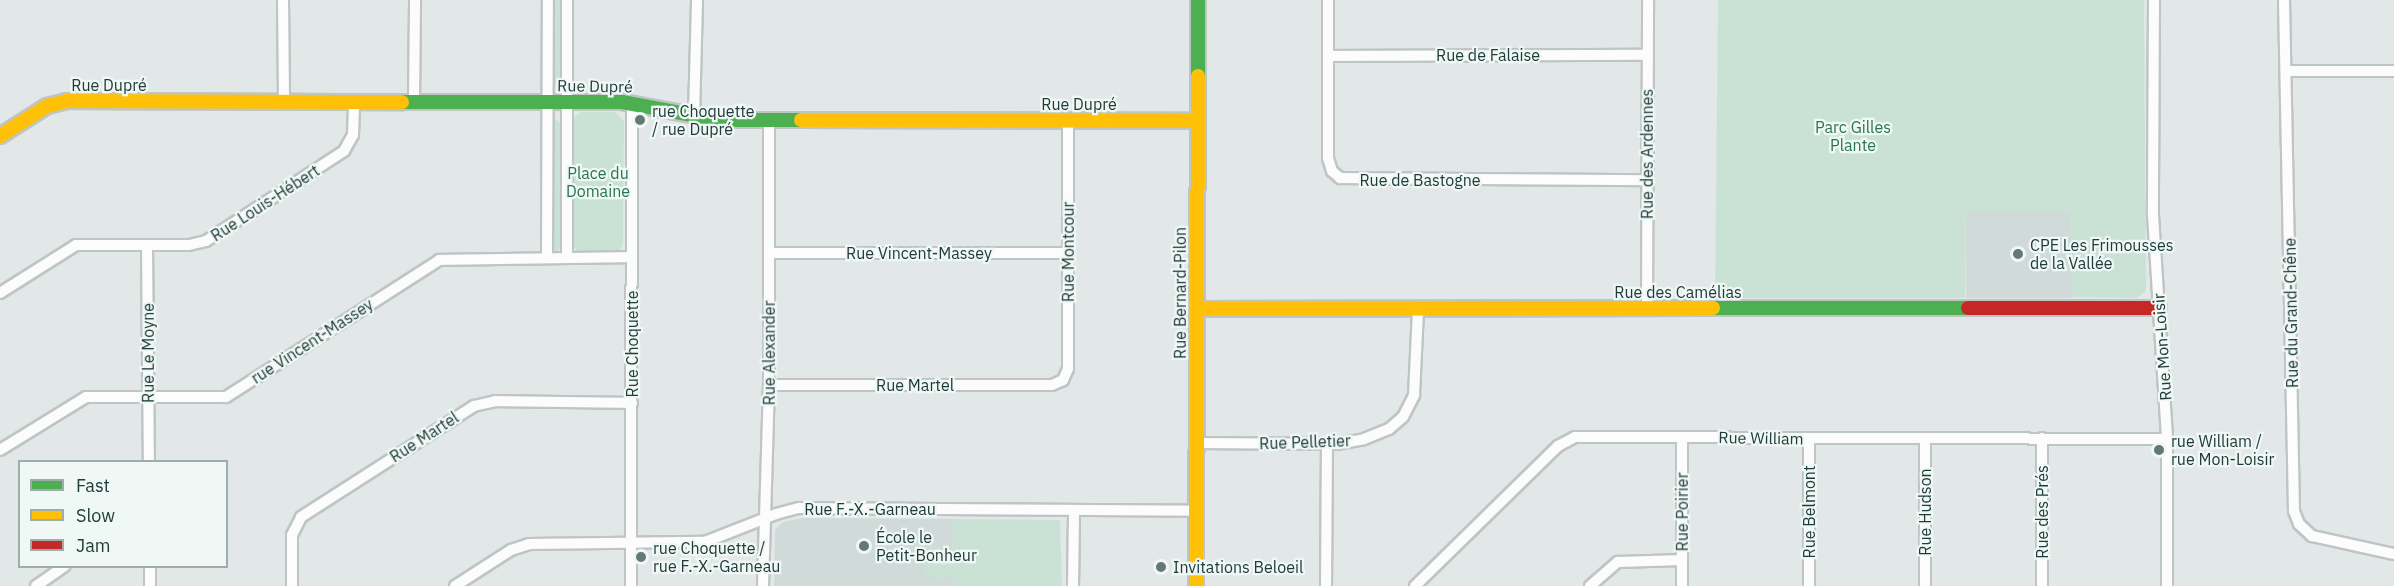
<!DOCTYPE html>
<html>
<head>
<meta charset="utf-8">
<style>
	body { margin:0 }
	#map { position:relative; width:2394px; height:586px; overflow:hidden; background:#e2e8e7; font-family:"IBM Plex Sans",sans-serif }
	div>[style] { position:absolute }
	.built>* { inset:0; background:#d0dad8; transform-origin:0 0 }
	.green>* { inset:0; background:#cae2d6 }
	.roads { filter:drop-shadow(2px 0 #bfc5c4) drop-shadow(-2px 0 #bfc5c4) drop-shadow(0 2px #bfc5c4) drop-shadow(0 -2px #bfc5c4) }
	.street>* { height:10px; margin:-5px; padding:0 5px; transform-origin:5px; border-radius:5px; background:#fbfcfb }
	.fast>* { height:14px; margin:-7px; padding:0 7px; transform-origin:7px; border-radius:7px; background:#4caf50 }
	.slow>* { height:14px; margin:-7px; padding:0 7px; transform-origin:7px; border-radius:7px; background:#ffc107 }
	.jam>* { height:14px; margin:-7px; padding:0 7px; transform-origin:7px; border-radius:7px; background:#c62828 }
	.dots>* { width:16px; height:16px; translate:-50% -50%; box-sizing:border-box; border:3px solid #f0f8f5; border-radius:50% }
	span { translate:-50% -50%; white-space:nowrap; text-align:center; line-height:1.15; -webkit-text-stroke:4.5px #f0f8f5; paint-order:stroke }
	.street-label { font-size:16px; color:#203c3a }
	.poi-label { font-size:16px; color:#203c3a }
	.left { translate:0 -50%; text-align:left }
	.park-label { font-size:16px; color:#297455 }
	.legend { position:absolute; left:18px; top:460px; width:210px; height:108px; box-sizing:border-box; background:#f0f8f5; border:2px solid #9dadaa; margin:0; padding:8px 10px; list-style:none; font-size:18px; color:#203c3a }
	.legend li { display:flex; align-items:center; gap:12px; height:30px }
	.legend b { width:30px; border:2px solid #9dadaa }
</style>
</head>
<body>
<div id="map">
	<div class="built">
		<div style="left:1966px;top:211px;width:105px;height:87px"></div>
		<div style="clip-path:polygon(803px 518px,953px 519px,952px 586px,774px 586px,775px 530px,783px 522px)"></div>
	</div>
	<div class="green">
		<div style="clip-path:polygon(551px 0,561px 0,561px 81px,557px 86px,552px 83px)"></div>
		<div style="clip-path:polygon(1718px 0,2144px 0,2146px 291px,2137px 298px,2071px 297px,2070px 211px,1966px 211px,1965px 298px,1715px 298px)"></div>
		<div style="clip-path:polygon(581px 112px,615px 112px,624px 121px,623px 245px,619px 251px,578px 252px,572px 245px,573px 118px)"></div>
		<div style="clip-path:polygon(555px 119px,561px 124px,561px 247px,557px 252px,551px 249px,552px 121px)"></div>
		<div style="clip-path:polygon(953px 519px,1060px 520px,1062px 586px,952px 586px,952px 577px,936px 580px,924px 571px,923px 561px,931px 543px,953px 555px)"></div>
	</div>
	<div class="roads">
		<div class="street">
			<div style="left:283px;top:0;width:101px;rotate:89.4deg"></div>
			<div style="left:1328px;top:0;width:158px;rotate:90deg"></div>
			<div style="left:1328px;top:158px;width:14px;rotate:73deg"></div>
			<div style="left:1332px;top:171px;width:11px;rotate:41deg"></div>
			<div style="left:1340px;top:178px;width:307px;rotate:0.4deg"></div>
			<div style="left:2154px;top:0;width:215px;rotate:90.3deg"></div>
			<div style="left:2153px;top:215px;width:224px;rotate:86.4deg"></div>
			<div style="left:2167px;top:439px;width:147px;rotate:90deg"></div>
			<div style="left:2284px;top:0;width:511px;rotate:88.88deg"></div>
			<div style="left:2294px;top:511px;width:14px;rotate:69deg"></div>
			<div style="left:2299px;top:524px;width:18px;rotate:43deg"></div>
			<div style="left:2312px;top:536px;width:84px;rotate:12.4deg"></div>
			<div style="left:1328px;top:56px;width:320px;rotate:-0.2deg"></div>
			<div style="left:2286px;top:71px;width:108px"></div>
			<div style="left:414px;top:101px;width:101px;rotate:-89.4deg"></div>
			<div style="left:694px;top:116px;width:116px;rotate:-88.5deg"></div>
			<div style="left:147px;top:245px;width:217px;rotate:89.5deg"></div>
			<div style="left:769px;top:253px;width:299px"></div>
			<div style="left:547px;top:257px;width:257px;rotate:-89.8deg"></div>
			<div style="left:567px;top:257px;width:257px;rotate:-90deg"></div>
			<div style="left:0;top:293px;width:90px;rotate:-32.3deg"></div>
			<div style="left:76px;top:245px;width:113px"></div>
			<div style="left:189px;top:245px;width:17px;rotate:-13deg"></div>
			<div style="left:206px;top:241px;width:165px;rotate:-33.1deg"></div>
			<div style="left:344px;top:151px;width:18px;rotate:-61deg"></div>
			<div style="left:353px;top:135px;width:33px;rotate:-88deg"></div>
			<div style="left:1647px;top:309px;width:309px;rotate:-89.8deg"></div>
			<div style="left:769px;top:385px;width:283px"></div>
			<div style="left:1052px;top:385px;width:12px;rotate:-24deg"></div>
			<div style="left:1063px;top:380px;width:12px;rotate:-66deg"></div>
			<div style="left:1068px;top:369px;width:249px;rotate:-90deg"></div>
			<div style="left:1809px;top:439px;width:147px;rotate:90deg"></div>
			<div style="left:1196px;top:443px;width:141px;rotate:0.4deg"></div>
			<div style="left:1337px;top:444px;width:27px;rotate:-10deg"></div>
			<div style="left:1364px;top:439px;width:27px;rotate:-22deg"></div>
			<div style="left:1389px;top:429px;width:18px;rotate:-41deg"></div>
			<div style="left:1403px;top:417px;width:25px;rotate:-63deg"></div>
			<div style="left:1414px;top:395px;width:86px;rotate:-87.3deg"></div>
			<div style="left:0;top:450px;width:101px;rotate:-31.6deg"></div>
			<div style="left:86px;top:397px;width:140px"></div>
			<div style="left:226px;top:397px;width:253px;rotate:-32.7deg"></div>
			<div style="left:439px;top:260px;width:193px;rotate:-0.9deg"></div>
			<div style="left:150px;top:566px;width:20px;rotate:90deg"></div>
			<div style="left:36px;top:586px;width:35px;rotate:-35deg"></div>
			<div style="left:292px;top:586px;width:51px;rotate:-90deg"></div>
			<div style="left:292px;top:535px;width:20px;rotate:-63deg"></div>
			<div style="left:301px;top:517px;width:206px;rotate:-32.7deg"></div>
			<div style="left:474px;top:406px;width:22px;rotate:-13deg"></div>
			<div style="left:495px;top:401px;width:137px;rotate:0.8deg"></div>
			<div style="left:455px;top:586px;width:67px;rotate:-32.7deg"></div>
			<div style="left:511px;top:550px;width:19px;rotate:-18deg"></div>
			<div style="left:529px;top:544px;width:176px;rotate:-0.7deg"></div>
			<div style="left:705px;top:542px;width:76px;rotate:-21.5deg"></div>
			<div style="left:776px;top:514px;width:24px;rotate:-15deg"></div>
			<div style="left:799px;top:508px;width:397px;rotate:0.4deg"></div>
			<div style="left:631px;top:586px;width:484px;rotate:-89.9deg"></div>
			<div style="left:763px;top:586px;width:201px;rotate:-88.3deg"></div>
			<div style="left:769px;top:385px;width:266px;rotate:-90deg"></div>
			<div style="left:1073px;top:586px;width:76px;rotate:-89.2deg"></div>
			<div style="left:1326px;top:586px;width:142px;rotate:-89.6deg"></div>
			<div style="left:1415px;top:586px;width:200px;rotate:-44.4deg"></div>
			<div style="left:1558px;top:446px;width:19px;rotate:-28deg"></div>
			<div style="left:1575px;top:437px;width:592px;rotate:0.19deg"></div>
			<div style="left:1590px;top:586px;width:37px;rotate:-41deg"></div>
			<div style="left:1618px;top:562px;width:64px;rotate:-1.8deg"></div>
			<div style="left:1682px;top:586px;width:148px;rotate:-90deg"></div>
			<div style="left:1925px;top:586px;width:148px;rotate:-90deg"></div>
			<div style="left:2042px;top:586px;width:148px;rotate:-90deg"></div>
		</div>
		<div class="fast">
			<div style="left:1198px;top:76px;width:76px;rotate:-90deg"></div>
			<div style="left:402px;top:102px;width:220px"></div>
			<div style="left:622px;top:102px;width:99px;rotate:10.5deg"></div>
			<div style="left:719px;top:120px;width:82px"></div>
			<div style="left:1713px;top:308px;width:255px"></div>
		</div>
		<div class="slow">
			<div style="left:801px;top:120px;width:396px;rotate:0.1deg"></div>
			<div style="left:0;top:136px;width:56px;rotate:-32.6deg"></div>
			<div style="left:47px;top:106px;width:21px;rotate:-14deg"></div>
			<div style="left:67px;top:101px;width:335px;rotate:0.2deg"></div>
			<div style="left:1197px;top:309px;width:516px;rotate:-0.11deg"></div>
			<div style="left:1196px;top:586px;width:510px;rotate:-89.78deg"></div>
		</div>
		<div class="jam">
			<div style="left:1968px;top:308px;width:191px"></div>
		</div>
	</div>
	<div class="dots">
		<div style="left:640px;top:120px;background:#647877"></div>
		<div style="left:2018px;top:254px;background:#647877"></div>
		<div style="left:2159px;top:450px;background:#647877"></div>
		<div style="left:864px;top:546px;background:#647877"></div>
		<div style="left:641px;top:557px;background:#647877"></div>
		<div style="left:1161px;top:567px;background:#647877"></div>
	</div>
	<div class="street-label">
		<span style="left:1488px;top:55px">Rue de Falaise</span>
		<span style="left:109px;top:85px">Rue Dupré</span>
		<span style="left:595px;top:86px;rotate:1deg">Rue Dupré</span>
		<span style="left:1079px;top:104px">Rue Dupré</span>
		<span style="left:1647px;top:154px;rotate:-90deg">Rue des Ardennes</span>
		<span style="left:1420px;top:180px">Rue de Bastogne</span>
		<span style="left:265px;top:203px;rotate:-33deg">Rue Louis-Hébert</span>
		<span style="left:1068px;top:252px;rotate:-90deg">Rue Montcour</span>
		<span style="left:919px;top:253px">Rue Vincent-Massey</span>
		<span style="left:1678px;top:292px">Rue des Camélias</span>
		<span style="left:1180px;top:293px;rotate:-90deg">Rue Bernard-Pilon</span>
		<span style="left:2291px;top:313px;rotate:-91deg">Rue du Grand-Chêne</span>
		<span style="left:312px;top:341px;rotate:-33deg">rue Vincent-Massey</span>
		<span style="left:632px;top:344px;rotate:-90deg">Rue Choquette</span>
		<span style="left:2162px;top:347px;rotate:-94deg">Rue Mon-Loisir</span>
		<span style="left:148px;top:353px;rotate:-90deg">Rue Le Moyne</span>
		<span style="left:769px;top:353px;rotate:-90deg">Rue Alexander</span>
		<span style="left:915px;top:385px">Rue Martel</span>
		<span style="left:424px;top:437px;rotate:-33deg">Rue Martel</span>
		<span style="left:1761px;top:438px;rotate:1deg">Rue William</span>
		<span style="left:1305px;top:442px;rotate:-2deg">Rue Pelletier</span>
		<span style="left:870px;top:509px">Rue F.-X.-Garneau</span>
		<span style="left:1682px;top:512px;rotate:-90deg">Rue Poirier</span>
		<span style="left:1809px;top:512px;rotate:-90deg">Rue Belmont</span>
		<span style="left:1925px;top:512px;rotate:-90deg">Rue Hudson</span>
		<span style="left:2042px;top:512px;rotate:-90deg">Rue des Prés</span>
	</div>
	<div class="poi-label">
		<span class="left" style="left:652px;top:120px">rue Choquette<br>/ rue Dupré</span>
		<span class="left" style="left:2030px;top:254px">CPE Les Frimousses<br>de la Vallée</span>
		<span class="left" style="left:2171px;top:450px">rue William /<br>rue Mon-Loisir</span>
		<span class="left" style="left:876px;top:546px">École le<br>Petit-Bonheur</span>
		<span class="left" style="left:653px;top:557px">rue Choquette /<br>rue F.-X.-Garneau</span>
		<span class="left" style="left:1173px;top:567px">Invitations Beloeil</span>
	</div>
	<div class="park-label">
		<span style="left:1853px;top:136px">Parc Gilles<br>Plante</span>
		<span style="left:598px;top:182px">Place du<br>Domaine</span>
	</div>
	<ul class="legend">
	<li><b style="height:8px;background:#4caf50"></b>Fast</li>
	<li><b style="height:8px;background:#ffc107"></b>Slow</li>
	<li><b style="height:8px;background:#c62828"></b>Jam</li>
	</ul>
</div>
</body>
</html>
